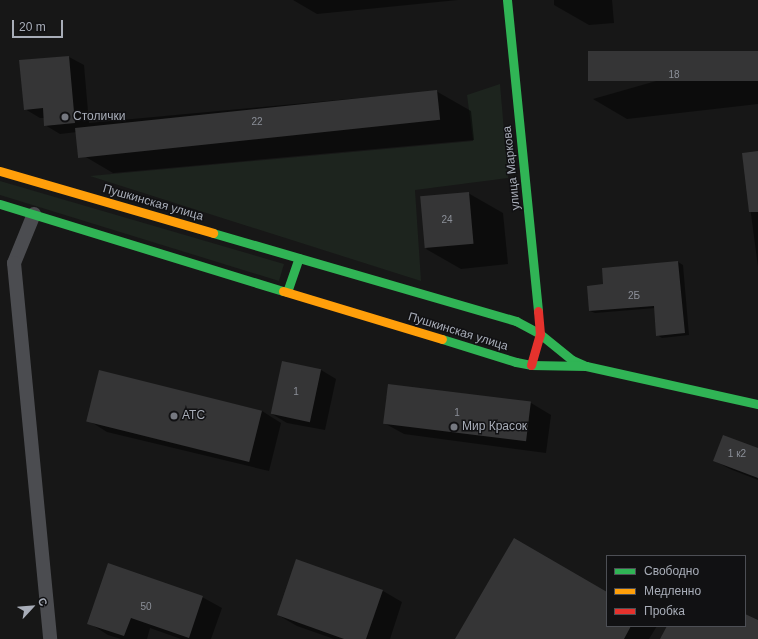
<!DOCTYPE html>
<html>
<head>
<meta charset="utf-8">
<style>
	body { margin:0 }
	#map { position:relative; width:758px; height:639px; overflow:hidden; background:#171717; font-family:Arial,sans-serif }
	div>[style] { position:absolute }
	.green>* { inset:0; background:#1d241e }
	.shadow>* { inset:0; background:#0007 }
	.building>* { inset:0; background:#353536; transform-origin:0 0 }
	.street>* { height:14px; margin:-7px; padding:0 7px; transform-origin:7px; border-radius:7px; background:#4b4c50 }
	.fast>* { height:9px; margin:-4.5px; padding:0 4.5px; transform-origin:4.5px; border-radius:4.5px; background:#30b455 }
	.slow>* { height:9px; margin:-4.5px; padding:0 4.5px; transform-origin:4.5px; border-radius:4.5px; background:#ff9f0a }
	.jam>* { height:9px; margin:-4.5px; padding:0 4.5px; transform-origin:4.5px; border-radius:4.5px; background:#e5322d }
	.dots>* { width:11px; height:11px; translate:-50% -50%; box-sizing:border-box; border:2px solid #111113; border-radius:50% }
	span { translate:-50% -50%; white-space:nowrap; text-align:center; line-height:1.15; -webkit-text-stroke:3px #111113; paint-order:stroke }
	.number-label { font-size:10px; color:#8b8f98 }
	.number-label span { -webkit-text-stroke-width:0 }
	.poi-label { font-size:12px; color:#a8adb8 }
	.left { translate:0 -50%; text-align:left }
	.street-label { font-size:12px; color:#a8adb8 }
	.legend { position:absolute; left:606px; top:555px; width:140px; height:72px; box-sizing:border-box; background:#111113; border:1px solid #4d4f55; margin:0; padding:5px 7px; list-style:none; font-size:12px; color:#a8adb8 }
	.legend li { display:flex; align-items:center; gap:8px; height:20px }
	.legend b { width:20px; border:1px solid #4d4f55 }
	.north { position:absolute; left:12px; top:587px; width:40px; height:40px; -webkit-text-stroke:3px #111113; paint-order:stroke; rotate:64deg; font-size:11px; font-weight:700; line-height:16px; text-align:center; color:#a8adb8 }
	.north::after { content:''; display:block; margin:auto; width:14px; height:18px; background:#a8adb8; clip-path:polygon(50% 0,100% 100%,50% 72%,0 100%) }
	.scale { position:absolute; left:12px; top:20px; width:51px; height:18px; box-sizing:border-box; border:2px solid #a8adb8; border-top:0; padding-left:5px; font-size:12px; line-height:14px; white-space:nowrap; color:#a8adb8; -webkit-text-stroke:3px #111113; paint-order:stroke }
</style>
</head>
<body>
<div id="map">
	<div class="green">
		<div style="clip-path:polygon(500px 84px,508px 178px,415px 190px,421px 281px,90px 176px,473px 141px,467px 95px)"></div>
		<div style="clip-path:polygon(0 181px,284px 264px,279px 281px,0 195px)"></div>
	</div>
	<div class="shadow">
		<div style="clip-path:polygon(293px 0,458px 0,317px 14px)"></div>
		<div style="clip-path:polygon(554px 0,612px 0,614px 23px,589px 25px,554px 5px)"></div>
		<div style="clip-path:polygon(758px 52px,758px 104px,627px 119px,593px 99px)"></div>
		<div style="clip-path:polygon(69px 57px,84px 65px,89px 123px,436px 91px,471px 111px,474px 140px,113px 173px,79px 153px,77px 132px,60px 134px,45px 125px,44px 118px,40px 118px,25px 109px,21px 61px)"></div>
		<div style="clip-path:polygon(758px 152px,758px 267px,743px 153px)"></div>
		<div style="clip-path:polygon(468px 193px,503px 213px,508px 264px,461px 269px,426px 249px)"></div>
		<div style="clip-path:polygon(678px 262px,683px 265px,689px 335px,662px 338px,657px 335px,655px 308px,595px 313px,590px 311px,604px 285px,603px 268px)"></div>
		<div style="clip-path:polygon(282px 363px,321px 370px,336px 379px,325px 430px,287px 423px,272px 414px)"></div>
		<div style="clip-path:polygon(99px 372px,262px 411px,281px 423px,269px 471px,107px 432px,88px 420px)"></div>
		<div style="clip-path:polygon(389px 386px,531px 403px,551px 415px,546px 453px,404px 434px,384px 423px)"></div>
		<div style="clip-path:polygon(758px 449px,758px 480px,730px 469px,715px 461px)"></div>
		<div style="clip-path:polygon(297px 560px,383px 591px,402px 602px,390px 639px,334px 639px,297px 626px,278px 615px)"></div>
		<div style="clip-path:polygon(607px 593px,607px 626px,657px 626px,649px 639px,456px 639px)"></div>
		<div style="clip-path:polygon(202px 597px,222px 608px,211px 639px,181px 639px,150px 628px,147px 639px,121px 639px,108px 635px,89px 623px)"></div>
	</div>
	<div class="building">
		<div style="left:758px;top:51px;width:30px;height:170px;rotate:90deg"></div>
		<div style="clip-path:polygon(69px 56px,75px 123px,44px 126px,43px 108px,24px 110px,19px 60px)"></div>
		<div style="left:437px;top:90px;width:30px;height:364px;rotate:84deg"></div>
		<div style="clip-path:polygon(758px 151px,758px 212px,749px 212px,742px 153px)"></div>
		<div style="left:469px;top:192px;width:52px;height:49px;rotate:85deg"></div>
		<div style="clip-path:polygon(678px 261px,685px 333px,656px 336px,654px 306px,589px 311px,587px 286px,603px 284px,602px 268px)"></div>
		<div style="left:282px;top:361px;width:40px;height:54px;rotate:12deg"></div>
		<div style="left:99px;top:370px;width:168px;height:53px;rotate:14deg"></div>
		<div style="left:388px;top:384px;width:144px;height:40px;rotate:7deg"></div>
		<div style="clip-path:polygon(723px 435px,758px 448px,758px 478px,713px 461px)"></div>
		<div style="clip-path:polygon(514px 538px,607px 592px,607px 626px,631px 626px,624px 639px,455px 639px)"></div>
		<div style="clip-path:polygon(296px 559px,383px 590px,366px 639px,344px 639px,277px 615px)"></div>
		<div style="clip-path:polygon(108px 563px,203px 596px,189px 638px,131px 618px,124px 636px,87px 624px)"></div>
		<div style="clip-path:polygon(745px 614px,758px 620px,758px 639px,660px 639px,667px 626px,745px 626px)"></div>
	</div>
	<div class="street">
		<div style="left:34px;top:214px;width:53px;rotate:112.2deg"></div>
		<div style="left:14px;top:263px;width:378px;rotate:84.5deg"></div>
	</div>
	<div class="fast">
		<div style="left:507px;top:0;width:313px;rotate:84.3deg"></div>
		<div style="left:0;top:204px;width:296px;rotate:17.1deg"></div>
		<div style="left:213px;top:233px;width:316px;rotate:16.2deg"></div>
		<div style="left:516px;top:321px;width:27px;rotate:28deg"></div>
		<div style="left:540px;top:334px;width:41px;rotate:39.1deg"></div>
		<div style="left:572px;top:360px;width:13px;rotate:23deg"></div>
		<div style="left:287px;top:292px;width:36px;rotate:-71deg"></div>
		<div style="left:442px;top:339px;width:77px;rotate:17.3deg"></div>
		<div style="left:516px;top:362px;width:15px;rotate:11deg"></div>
		<div style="left:531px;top:365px;width:55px;rotate:1deg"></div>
		<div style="left:586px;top:366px;width:176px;rotate:12.5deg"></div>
	</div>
	<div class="slow">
		<div style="left:0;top:171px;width:222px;rotate:16.2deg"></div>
		<div style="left:283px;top:291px;width:166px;rotate:16.8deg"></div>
	</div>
	<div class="jam">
		<div style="left:531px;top:365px;width:32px;rotate:-74deg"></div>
		<div style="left:540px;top:334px;width:23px;rotate:-95deg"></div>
	</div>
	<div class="dots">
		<div style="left:65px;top:117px;background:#757880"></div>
		<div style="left:174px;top:416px;background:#757880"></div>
		<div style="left:454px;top:427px;background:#757880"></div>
	</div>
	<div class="number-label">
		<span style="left:674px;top:75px">18</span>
		<span style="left:257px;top:122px">22</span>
		<span style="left:447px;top:220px">24</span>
		<span style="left:634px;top:296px">2Б</span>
		<span style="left:296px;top:392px">1</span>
		<span style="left:457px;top:413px">1</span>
		<span style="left:737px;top:454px">1 к2</span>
		<span style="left:146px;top:607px">50</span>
	</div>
	<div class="poi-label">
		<span class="left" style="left:73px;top:117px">Столички</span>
		<span class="left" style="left:182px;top:416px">АТС</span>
		<span class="left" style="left:462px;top:427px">Мир Красок</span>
	</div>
	<div class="street-label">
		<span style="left:512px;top:168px;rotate:-96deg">улица Маркова</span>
		<span style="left:153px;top:203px;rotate:16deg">Пушкинская улица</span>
		<span style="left:458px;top:332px;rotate:17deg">Пушкинская улица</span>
	</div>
	<ul class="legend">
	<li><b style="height:5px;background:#30b455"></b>Свободно</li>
	<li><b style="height:5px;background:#ff9f0a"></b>Медленно</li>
	<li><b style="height:5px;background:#e5322d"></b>Пробка</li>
	</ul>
	<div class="north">С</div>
	<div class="scale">20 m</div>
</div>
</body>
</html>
